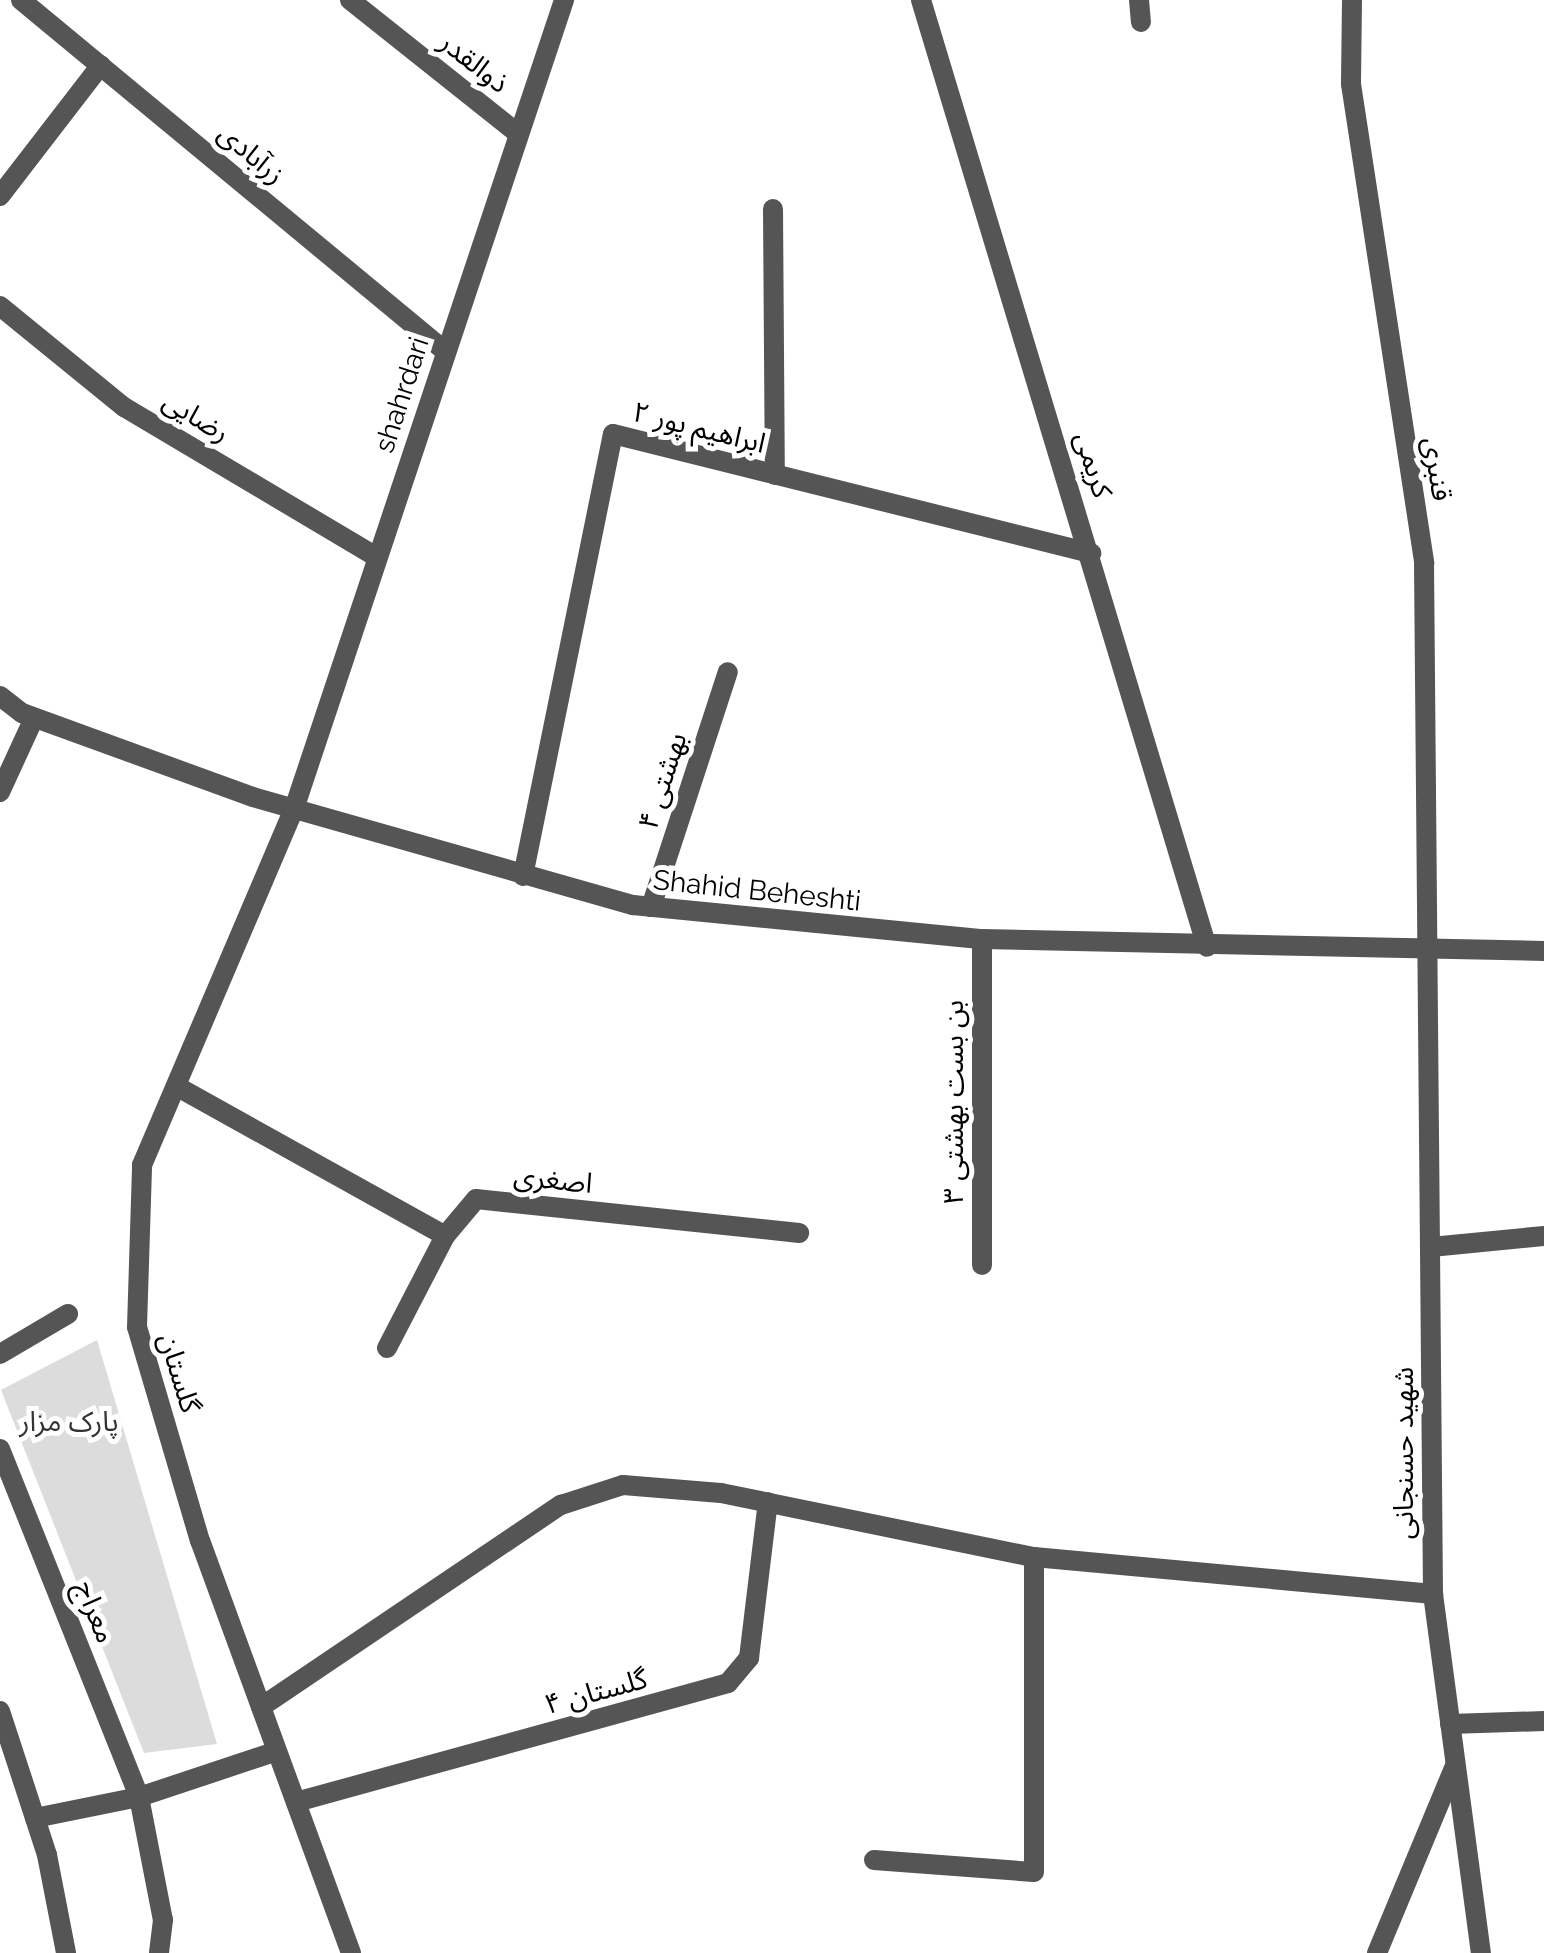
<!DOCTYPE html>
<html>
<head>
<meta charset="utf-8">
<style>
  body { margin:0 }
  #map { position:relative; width:1544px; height:1953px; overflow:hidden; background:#fff; font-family:Raleway,"Noto Sans Arabic",sans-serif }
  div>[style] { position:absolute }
  .green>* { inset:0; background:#dcdcdc }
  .minor>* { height:20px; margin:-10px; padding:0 10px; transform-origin:10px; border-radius:10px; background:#555 }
  .tertiary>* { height:20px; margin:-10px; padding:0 10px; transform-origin:10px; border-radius:10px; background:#555 }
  span { translate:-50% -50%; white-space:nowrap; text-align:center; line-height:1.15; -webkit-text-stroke:10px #fff; paint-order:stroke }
  .street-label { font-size:28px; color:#000 }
  .park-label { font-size:28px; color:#333 }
</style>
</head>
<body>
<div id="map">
  <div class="green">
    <div style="clip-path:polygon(97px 1340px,217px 1744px,144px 1753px,1px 1390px)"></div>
  </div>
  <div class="minor">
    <div style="left:21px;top:0;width:550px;rotate:39.62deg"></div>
    <div style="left:350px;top:0;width:213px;rotate:38.5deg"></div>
    <div style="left:921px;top:0;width:989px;rotate:73.2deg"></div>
    <div style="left:1139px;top:0;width:22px;rotate:85deg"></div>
    <div style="left:1352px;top:0;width:84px;rotate:90.7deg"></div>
    <div style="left:1351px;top:84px;width:485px;rotate:81.3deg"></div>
    <div style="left:1424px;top:563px;width:1031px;rotate:89.5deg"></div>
    <div style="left:1433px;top:1594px;width:362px;rotate:82.4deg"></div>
    <div style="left:0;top:196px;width:165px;rotate:-52.4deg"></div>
    <div style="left:773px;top:209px;width:266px;rotate:89.6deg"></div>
    <div style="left:0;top:306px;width:160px;rotate:39.2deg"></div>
    <div style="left:124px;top:407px;width:294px;rotate:30.7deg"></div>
    <div style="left:0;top:792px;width:81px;rotate:-65.3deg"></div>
    <div style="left:523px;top:876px;width:451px;rotate:-78.5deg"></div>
    <div style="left:613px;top:434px;width:493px;rotate:14deg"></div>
    <div style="left:651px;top:907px;width:247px;rotate:-71.9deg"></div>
    <div style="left:176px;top:1086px;width:308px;rotate:29.1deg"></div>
    <div style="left:445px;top:1236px;width:48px;rotate:-50deg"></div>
    <div style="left:476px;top:1199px;width:325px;rotate:6deg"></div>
    <div style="left:1431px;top:1247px;width:114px;rotate:-5.6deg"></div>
    <div style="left:982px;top:1265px;width:326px;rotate:-90deg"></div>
    <div style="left:387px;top:1348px;width:126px;rotate:-62.6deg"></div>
    <div style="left:0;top:1354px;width:79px;rotate:-30.5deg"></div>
    <div style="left:0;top:1449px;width:375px;rotate:68.2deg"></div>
    <div style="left:139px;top:1797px;width:125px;rotate:79deg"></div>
    <div style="left:163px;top:1920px;width:33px;rotate:97deg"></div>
    <div style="left:261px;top:1707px;width:362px;rotate:-34deg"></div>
    <div style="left:561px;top:1505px;width:65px;rotate:-17.9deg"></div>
    <div style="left:623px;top:1485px;width:98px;rotate:4.7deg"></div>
    <div style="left:721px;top:1493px;width:319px;rotate:11.6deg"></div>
    <div style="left:1034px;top:1557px;width:401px;rotate:5.3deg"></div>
    <div style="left:0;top:1711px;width:151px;rotate:71.9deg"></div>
    <div style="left:47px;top:1855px;width:100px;rotate:79deg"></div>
    <div style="left:1450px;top:1724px;width:94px;rotate:-1.8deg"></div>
    <div style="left:296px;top:1802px;width:448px;rotate:-15.4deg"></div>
    <div style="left:728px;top:1683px;width:33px;rotate:-50deg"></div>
    <div style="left:749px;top:1658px;width:157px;rotate:-83.1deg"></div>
    <div style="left:35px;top:1818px;width:106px;rotate:-11.4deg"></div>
    <div style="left:139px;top:1797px;width:145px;rotate:-18.4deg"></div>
    <div style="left:874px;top:1860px;width:160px;rotate:4.3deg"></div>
    <div style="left:1034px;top:1872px;width:315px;rotate:-90deg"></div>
    <div style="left:1377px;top:1953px;width:203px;rotate:-67.4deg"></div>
  </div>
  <div class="tertiary">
    <div style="left:0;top:696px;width:28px;rotate:38deg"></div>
    <div style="left:22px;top:713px;width:246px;rotate:20deg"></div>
    <div style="left:253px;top:797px;width:395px;rotate:15.9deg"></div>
    <div style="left:633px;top:905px;width:351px;rotate:5.6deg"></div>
    <div style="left:982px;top:939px;width:562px;rotate:1.22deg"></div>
    <div style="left:351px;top:1953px;width:439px;rotate:-110.1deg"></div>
    <div style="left:200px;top:1541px;width:223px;rotate:-106.4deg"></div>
    <div style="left:137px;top:1327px;width:162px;rotate:-88.2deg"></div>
    <div style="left:142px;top:1165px;width:387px;rotate:-66.9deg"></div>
    <div style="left:294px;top:809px;width:853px;rotate:-71.54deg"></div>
  </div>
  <div class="street-label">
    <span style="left:474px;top:63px;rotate:38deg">ذوالقدر</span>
    <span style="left:251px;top:154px;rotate:40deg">زرآبادی</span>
    <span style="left:402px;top:395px;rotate:-72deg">shahrdari</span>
    <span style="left:196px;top:417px;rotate:31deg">رضایی</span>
    <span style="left:699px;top:428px;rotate:14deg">ابراهیم پور ۲</span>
    <span style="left:1093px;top:465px;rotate:73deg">کریمی</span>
    <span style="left:1437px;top:469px;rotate:81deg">قنبری</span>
    <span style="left:663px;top:781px;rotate:-72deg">بهشتی ۴</span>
    <span style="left:757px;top:891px;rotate:6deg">Shahid Beheshti</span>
    <span style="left:954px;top:1102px;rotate:-90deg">بن بست بهشتی ۳</span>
    <span style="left:553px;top:1180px;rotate:6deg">اصغری</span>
    <span style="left:179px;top:1373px;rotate:73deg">گلستان</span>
    <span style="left:1404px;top:1453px;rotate:-90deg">شهید حسنجانی</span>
    <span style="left:95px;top:1612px;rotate:68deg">معراج</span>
    <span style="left:596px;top:1692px;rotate:-15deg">گلستان ۴</span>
  </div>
  <div class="park-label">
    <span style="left:69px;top:1422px">پارک مزار</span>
  </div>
</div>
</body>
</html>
